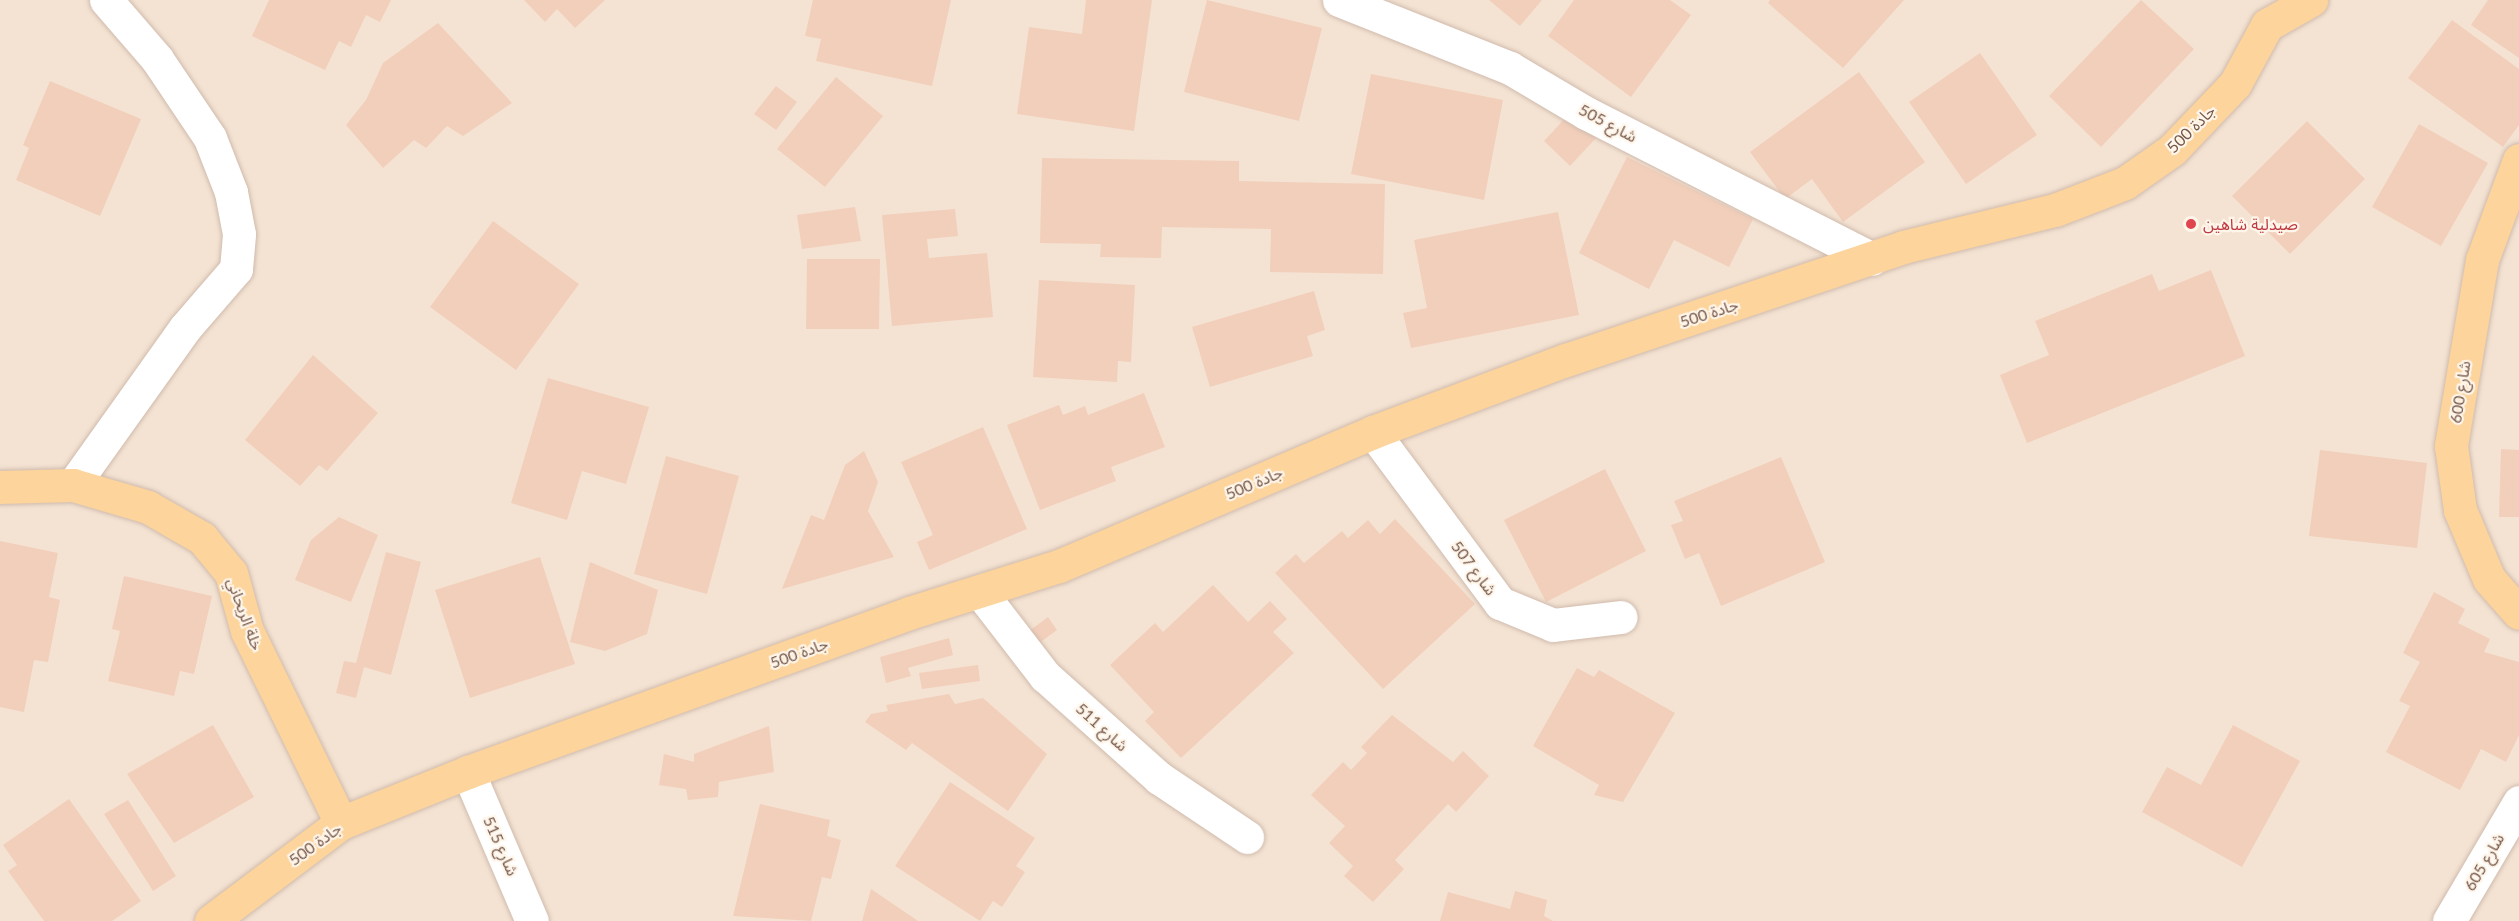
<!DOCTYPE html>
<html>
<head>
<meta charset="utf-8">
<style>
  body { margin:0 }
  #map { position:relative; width:2519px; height:921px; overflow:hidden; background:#fdf2e4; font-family:Lato,"Noto Sans Arabic",sans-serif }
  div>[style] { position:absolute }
  .residential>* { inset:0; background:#f4e3d3 }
  .building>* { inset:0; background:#f2cfbb }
  .roads { filter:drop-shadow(0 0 2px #d0bbad) drop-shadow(0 0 2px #d0bbad) }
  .minor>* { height:33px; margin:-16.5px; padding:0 16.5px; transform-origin:16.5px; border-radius:16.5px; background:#fff }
  .major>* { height:33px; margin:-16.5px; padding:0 16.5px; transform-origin:16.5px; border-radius:16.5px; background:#fcd49c }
  .dots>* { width:16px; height:16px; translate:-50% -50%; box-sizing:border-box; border:3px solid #fff6eb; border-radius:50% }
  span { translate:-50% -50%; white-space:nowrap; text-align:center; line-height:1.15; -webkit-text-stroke:4.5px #fff6eb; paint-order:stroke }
  .street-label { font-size:16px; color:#755749 }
  .health-label { font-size:16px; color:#be3a42 }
  .left { translate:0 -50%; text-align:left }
</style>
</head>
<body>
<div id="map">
  <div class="residential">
    <div style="clip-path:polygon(0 0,2519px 0,2519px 921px,0 921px)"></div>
  </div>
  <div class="building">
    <div style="clip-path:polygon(269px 0,391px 0,380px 22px,366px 15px,351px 47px,339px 41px,325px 70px,252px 36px)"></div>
    <div style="clip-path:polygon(524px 0,605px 0,575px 28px,557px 9px,545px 22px)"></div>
    <div style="clip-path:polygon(813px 0,951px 0,932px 86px,816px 61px,821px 39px,805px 36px)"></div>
    <div style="clip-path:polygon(1086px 0,1152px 0,1134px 131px,1017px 114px,1029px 27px,1082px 34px)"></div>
    <div style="clip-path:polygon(1207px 0,1322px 28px,1299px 121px,1184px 92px)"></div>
    <div style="clip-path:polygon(1489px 0,1542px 0,1520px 26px)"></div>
    <div style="clip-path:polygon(1574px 0,1670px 0,1691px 15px,1631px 97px,1548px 36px)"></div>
    <div style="clip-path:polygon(1770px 0,1904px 0,1843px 68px,1768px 3px)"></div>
    <div style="clip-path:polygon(2141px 0,2194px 49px,2101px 147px,2049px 96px)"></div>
    <div style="clip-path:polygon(2488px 0,2519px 0,2519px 58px,2471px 25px)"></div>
    <div style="clip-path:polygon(2452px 20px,2519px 69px,2519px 125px,2503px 147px,2408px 78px)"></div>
    <div style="clip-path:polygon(438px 23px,512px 103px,463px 136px,447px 126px,426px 148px,414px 140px,383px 168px,346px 125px,366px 100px,383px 63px)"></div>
    <div style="clip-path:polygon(1980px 53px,2037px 135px,1966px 184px,1909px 102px)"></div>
    <div style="clip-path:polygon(1859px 72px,1925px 162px,1843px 222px,1812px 179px,1785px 199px,1750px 152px)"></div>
    <div style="clip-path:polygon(1371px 74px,1503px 100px,1484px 200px,1351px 174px)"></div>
    <div style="clip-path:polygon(836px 77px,883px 116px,825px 187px,777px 149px)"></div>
    <div style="clip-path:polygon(50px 81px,141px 119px,100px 216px,16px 180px,29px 148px,23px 145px)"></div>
    <div style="clip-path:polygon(776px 86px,797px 102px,776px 130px,754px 114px)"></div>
    <div style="clip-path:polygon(1570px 113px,1596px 138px,1570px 166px,1544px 141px)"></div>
    <div style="clip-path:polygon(2307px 121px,2365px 179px,2290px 254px,2232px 196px)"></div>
    <div style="clip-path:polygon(2419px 124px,2488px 163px,2441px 246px,2372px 207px)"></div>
    <div style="clip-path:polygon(1627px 157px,1753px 219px,1729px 267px,1674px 240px,1649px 289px,1579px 253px)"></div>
    <div style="clip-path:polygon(1042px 158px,1239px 161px,1239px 181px,1385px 184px,1383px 274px,1270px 272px,1271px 229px,1162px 227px,1161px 258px,1100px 257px,1101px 244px,1040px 243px)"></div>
    <div style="clip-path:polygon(855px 207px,861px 241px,802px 249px,797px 215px)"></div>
    <div style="clip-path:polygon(955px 209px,958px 236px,927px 239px,929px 258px,987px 253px,993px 317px,892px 326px,882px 215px)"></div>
    <div style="clip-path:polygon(1558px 212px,1579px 315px,1411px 348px,1403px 313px,1427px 308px,1414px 240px)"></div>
    <div style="clip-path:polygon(493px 221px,579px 284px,516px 370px,430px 307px)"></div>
    <div style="clip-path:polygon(807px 259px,880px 259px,879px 329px,806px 329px)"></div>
    <div style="clip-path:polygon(2211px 270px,2245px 356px,2027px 443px,2000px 375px,2049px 355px,2035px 321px,2152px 274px,2159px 291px)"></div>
    <div style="clip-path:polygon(1039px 280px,1135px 285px,1131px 362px,1118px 361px,1117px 382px,1033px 377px)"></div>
    <div style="clip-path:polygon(1314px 291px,1325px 330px,1307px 336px,1313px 356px,1210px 387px,1192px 327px)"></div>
    <div style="clip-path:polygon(313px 355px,378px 413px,327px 471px,319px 465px,300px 486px,245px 440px)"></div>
    <div style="clip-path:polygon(548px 378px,649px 407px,626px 484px,582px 471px,567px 520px,511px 503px)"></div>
    <div style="clip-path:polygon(1144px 393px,1165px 447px,1111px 467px,1116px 481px,1040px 510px,1007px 425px,1059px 405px,1063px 415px,1085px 406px,1088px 415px)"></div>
    <div style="clip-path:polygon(983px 427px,1027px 529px,929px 570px,917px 542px,933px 535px,901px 462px)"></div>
    <div style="clip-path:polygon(2501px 449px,2519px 450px,2519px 517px,2499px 517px)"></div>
    <div style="clip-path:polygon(2320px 450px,2427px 463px,2417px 548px,2309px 536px)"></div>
    <div style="clip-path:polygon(864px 451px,878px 482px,868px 511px,894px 557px,782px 589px,811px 515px,824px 520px,845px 465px)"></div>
    <div style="clip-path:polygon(666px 456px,739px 476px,707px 594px,634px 574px)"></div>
    <div style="clip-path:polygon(1781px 457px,1825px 562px,1721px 606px,1699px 553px,1685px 559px,1671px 525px,1683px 521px,1674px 501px)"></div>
    <div style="clip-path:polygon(1605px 469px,1646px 551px,1546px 602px,1504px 520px)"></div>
    <div style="clip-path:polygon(339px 517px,378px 535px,351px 602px,295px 580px,311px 540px)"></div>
    <div style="clip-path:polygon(1395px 519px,1475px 604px,1383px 689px,1275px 573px,1296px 554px,1304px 563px,1342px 531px,1348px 538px,1368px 520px,1380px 534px)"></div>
    <div style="clip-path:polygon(0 541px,58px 553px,49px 597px,60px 600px,48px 662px,34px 660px,24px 712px,0 707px)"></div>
    <div style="clip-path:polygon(386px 552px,421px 562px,391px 675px,364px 667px,356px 698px,336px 693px,344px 661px,356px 663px)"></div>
    <div style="clip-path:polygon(540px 557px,575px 664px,470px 698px,435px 590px)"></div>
    <div style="clip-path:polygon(590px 562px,658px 590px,647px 634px,605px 651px,570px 642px)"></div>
    <div style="clip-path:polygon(124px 576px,212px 596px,194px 674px,180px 671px,174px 696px,108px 681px,120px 631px,112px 629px)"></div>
    <div style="clip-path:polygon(1213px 585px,1248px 622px,1270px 601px,1287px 619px,1273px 632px,1294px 653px,1181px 758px,1145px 721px,1154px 712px,1110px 665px,1155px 623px,1163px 632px)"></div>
    <div style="clip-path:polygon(2434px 592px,2465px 609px,2458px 623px,2490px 639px,2484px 652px,2519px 662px,2519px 735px,2506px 762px,2481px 749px,2460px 790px,2386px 752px,2410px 706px,2399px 701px,2420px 662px,2403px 653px)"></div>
    <div style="clip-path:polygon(1048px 617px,1057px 630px,1034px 647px,1025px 634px)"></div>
    <div style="clip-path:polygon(949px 638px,953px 655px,908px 668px,911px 676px,886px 683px,880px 657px)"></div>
    <div style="clip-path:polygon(978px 665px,980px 681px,922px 689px,919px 673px)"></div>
    <div style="clip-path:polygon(1577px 668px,1594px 677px,1599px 670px,1675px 713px,1623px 802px,1594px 795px,1599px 785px,1533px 746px)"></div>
    <div style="clip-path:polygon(949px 694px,955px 704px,983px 698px,1047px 754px,1008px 811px,912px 743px,906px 750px,865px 722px,871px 714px,888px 711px,886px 705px)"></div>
    <div style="clip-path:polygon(1392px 715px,1453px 762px,1463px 751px,1489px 776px,1456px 812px,1448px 804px,1395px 860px,1404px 869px,1373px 902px,1344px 876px,1353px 866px,1329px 843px,1345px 826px,1311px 795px,1343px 762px,1351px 770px,1367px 753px,1361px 747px)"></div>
    <div style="clip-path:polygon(213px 725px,254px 797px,174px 843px,127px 774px)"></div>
    <div style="clip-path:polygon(2233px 725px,2300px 761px,2242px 867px,2142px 812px,2167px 767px,2201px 785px)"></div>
    <div style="clip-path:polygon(769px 726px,774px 772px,719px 782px,718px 797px,688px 800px,686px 789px,659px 785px,664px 754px,694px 762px,694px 754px)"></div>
    <div style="clip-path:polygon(950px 782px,1035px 838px,1016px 866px,1025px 872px,1002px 907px,993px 901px,980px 921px,895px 866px)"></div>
    <div style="clip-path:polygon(69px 799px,141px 901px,112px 921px,44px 921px,8px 871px,17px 865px,3px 845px)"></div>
    <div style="clip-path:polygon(128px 800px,176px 876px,153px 891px,104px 814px)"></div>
    <div style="clip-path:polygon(760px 804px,830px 820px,827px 836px,841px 840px,831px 879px,822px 877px,811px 921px,733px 916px)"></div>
    <div style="clip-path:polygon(871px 889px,918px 921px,862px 921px)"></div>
    <div style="clip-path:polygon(1515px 891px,1547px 900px,1544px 916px,1553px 921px,1440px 921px,1448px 892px,1510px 909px)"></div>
  </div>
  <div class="roads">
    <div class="minor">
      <div style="left:1339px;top:0;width:184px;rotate:21.7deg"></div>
      <div style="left:1510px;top:68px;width:88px;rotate:30.6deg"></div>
      <div style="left:1586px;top:113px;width:321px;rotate:27deg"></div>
      <div style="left:1373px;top:432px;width:213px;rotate:53.4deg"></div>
      <div style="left:1500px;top:603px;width:57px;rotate:22.5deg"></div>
      <div style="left:1553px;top:625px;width:68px;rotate:-6.7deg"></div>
      <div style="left:73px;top:485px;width:193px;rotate:-54.5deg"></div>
      <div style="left:185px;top:328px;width:78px;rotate:-49.2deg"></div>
      <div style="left:236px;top:269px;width:35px;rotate:-85deg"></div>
      <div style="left:239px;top:234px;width:43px;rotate:-100.8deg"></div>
      <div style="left:231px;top:192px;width:58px;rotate:-111.3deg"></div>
      <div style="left:210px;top:138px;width:95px;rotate:-123.9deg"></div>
      <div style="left:157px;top:59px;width:78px;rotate:-130.8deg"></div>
      <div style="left:981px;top:593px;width:105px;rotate:52.4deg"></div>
      <div style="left:1045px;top:676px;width:153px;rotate:41.8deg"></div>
      <div style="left:1159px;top:778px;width:106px;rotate:33.8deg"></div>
      <div style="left:468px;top:772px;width:162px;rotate:66.8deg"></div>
      <div style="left:2449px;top:921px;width:138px;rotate:-59.5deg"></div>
    </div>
    <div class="major">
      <div style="left:2267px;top:25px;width:51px;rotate:-29.6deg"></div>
      <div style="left:2519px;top:160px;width:107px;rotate:110.3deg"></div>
      <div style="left:2482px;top:260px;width:189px;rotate:99.5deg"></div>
      <div style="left:2451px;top:446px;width:65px;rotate:82deg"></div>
      <div style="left:2460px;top:510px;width:75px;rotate:67.2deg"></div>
      <div style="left:2489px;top:579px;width:45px;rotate:48.6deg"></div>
      <div style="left:0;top:487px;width:73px;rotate:-1.6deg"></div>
      <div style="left:73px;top:485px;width:78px;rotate:16.3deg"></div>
      <div style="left:148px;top:507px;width:62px;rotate:29.9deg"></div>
      <div style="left:202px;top:538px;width:45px;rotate:50.4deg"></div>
      <div style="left:231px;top:573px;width:60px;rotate:74.6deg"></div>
      <div style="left:247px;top:631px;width:214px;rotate:63.9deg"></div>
      <div style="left:211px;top:921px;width:163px;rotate:-37deg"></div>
      <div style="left:341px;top:823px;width:137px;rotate:-21.9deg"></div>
      <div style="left:468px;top:772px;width:469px;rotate:-19.8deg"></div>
      <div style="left:909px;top:613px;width:157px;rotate:-17.4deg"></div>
      <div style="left:1059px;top:566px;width:341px;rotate:-23.1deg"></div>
      <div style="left:1373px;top:432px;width:206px;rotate:-20.5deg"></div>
      <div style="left:1566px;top:360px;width:355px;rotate:-18.5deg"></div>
      <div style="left:1903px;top:247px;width:156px;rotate:-13.7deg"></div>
      <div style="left:2055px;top:210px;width:75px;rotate:-21.1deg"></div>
      <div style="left:2125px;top:183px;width:57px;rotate:-35.1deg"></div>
      <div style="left:2172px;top:150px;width:91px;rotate:-46.3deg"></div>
      <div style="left:2235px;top:84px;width:67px;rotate:-61.5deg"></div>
    </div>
  </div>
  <div class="dots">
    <div style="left:2191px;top:224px;background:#e0444e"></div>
  </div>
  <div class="street-label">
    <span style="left:1608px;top:123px;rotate:28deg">شارع 505</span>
    <span style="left:2191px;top:129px;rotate:-45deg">جادة 500</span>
    <span style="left:1709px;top:313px;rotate:-18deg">جادة 500</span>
    <span style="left:2460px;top:392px;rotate:-81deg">شارع 600</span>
    <span style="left:1254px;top:483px;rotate:-23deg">جادة 500</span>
    <span style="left:1474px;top:568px;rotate:53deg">شارع 507</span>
    <span style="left:245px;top:614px;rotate:70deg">خلة الريحاني</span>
    <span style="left:799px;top:653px;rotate:-20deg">جادة 500</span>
    <span style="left:1102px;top:727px;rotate:42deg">شارع 511</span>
    <span style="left:315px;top:844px;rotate:-36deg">جادة 500</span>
    <span style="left:501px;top:846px;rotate:66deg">شارع 515</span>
    <span style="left:2484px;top:862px;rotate:-60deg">شارع 605</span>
  </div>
  <div class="health-label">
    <span class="left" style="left:2203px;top:224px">صيدلية شاهين</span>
  </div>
</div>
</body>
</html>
